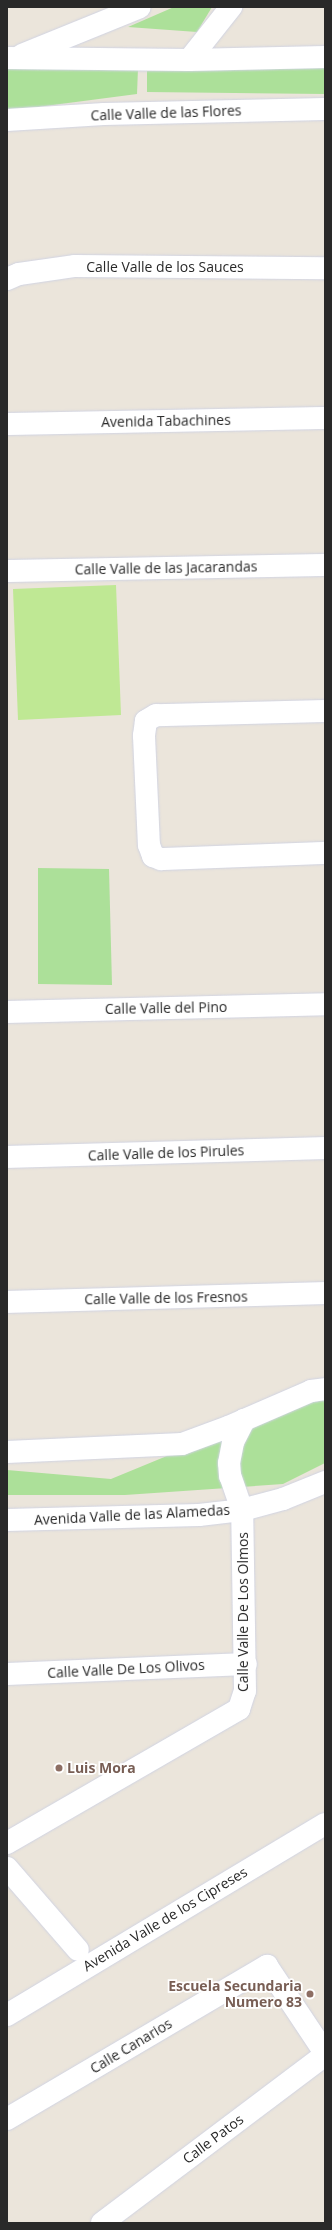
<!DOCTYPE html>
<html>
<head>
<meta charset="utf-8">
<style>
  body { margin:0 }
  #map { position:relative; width:332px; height:2230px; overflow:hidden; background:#ebe5db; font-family:"Open Sans",sans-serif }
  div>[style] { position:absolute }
  .green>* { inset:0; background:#ace099 }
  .pitch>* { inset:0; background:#bfe894 }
  .roads { filter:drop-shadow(0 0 1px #d0d3e2) drop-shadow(0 0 1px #d0d3e2) }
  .minor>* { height:22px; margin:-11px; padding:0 11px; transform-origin:11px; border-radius:11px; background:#fff }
  .dots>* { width:11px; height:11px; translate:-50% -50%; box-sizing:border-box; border:2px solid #fff; border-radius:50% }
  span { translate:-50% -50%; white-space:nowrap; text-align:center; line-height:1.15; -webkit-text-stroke:3.5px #fff; paint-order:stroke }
  .street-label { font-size:14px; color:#292929 }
  .education-label { font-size:14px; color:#785e54; font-weight:700 }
  .left { translate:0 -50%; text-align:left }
  .right { translate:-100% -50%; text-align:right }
  .frame { position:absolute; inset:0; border:8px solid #292929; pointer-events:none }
</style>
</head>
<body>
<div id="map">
  <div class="green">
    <div style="clip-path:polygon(174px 7px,212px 7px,197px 32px,128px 27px)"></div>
    <div style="clip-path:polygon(325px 64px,325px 94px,147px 92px,147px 71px)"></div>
    <div style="clip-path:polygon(138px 68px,137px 94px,7px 111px,7px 69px)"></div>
    <div style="clip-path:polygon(38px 868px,109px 869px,112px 985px,38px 984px)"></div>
    <div style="clip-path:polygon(325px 1400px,325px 1463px,283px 1484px,125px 1495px,7px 1495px,7px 1470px,111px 1479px,288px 1406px)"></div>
  </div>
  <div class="pitch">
    <div style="clip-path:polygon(116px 585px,121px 715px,18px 720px,13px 589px)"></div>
  </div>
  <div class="roads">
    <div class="minor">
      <div style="left:22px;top:55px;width:127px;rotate:-22.1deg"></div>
      <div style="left:7px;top:58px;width:182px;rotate:0.6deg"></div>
      <div style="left:189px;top:60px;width:136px;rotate:-1.3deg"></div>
      <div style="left:189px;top:60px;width:68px;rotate:-51.6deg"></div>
      <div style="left:7px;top:120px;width:97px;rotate:-3.5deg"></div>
      <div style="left:104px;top:114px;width:221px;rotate:-1.3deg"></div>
      <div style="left:7px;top:279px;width:13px;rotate:-23deg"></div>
      <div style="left:19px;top:274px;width:57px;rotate:-8.1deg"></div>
      <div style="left:75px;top:266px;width:250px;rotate:0.5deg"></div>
      <div style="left:7px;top:424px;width:318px;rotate:-1.1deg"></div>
      <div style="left:7px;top:571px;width:318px;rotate:-1.1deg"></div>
      <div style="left:325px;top:711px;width:169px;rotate:178.6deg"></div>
      <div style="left:156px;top:715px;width:12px;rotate:149deg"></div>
      <div style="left:146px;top:721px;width:15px;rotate:98deg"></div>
      <div style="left:144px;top:736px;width:109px;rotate:87.4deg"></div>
      <div style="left:149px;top:845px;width:12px;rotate:70deg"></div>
      <div style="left:153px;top:856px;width:9px;rotate:21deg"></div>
      <div style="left:161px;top:859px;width:164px;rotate:-2.1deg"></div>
      <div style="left:7px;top:1012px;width:318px;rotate:-1.4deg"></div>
      <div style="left:7px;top:1157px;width:318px;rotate:-1.6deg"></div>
      <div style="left:7px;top:1302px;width:318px;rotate:-1.6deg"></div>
      <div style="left:7px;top:1452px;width:175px;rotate:-2.6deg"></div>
      <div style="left:182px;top:1444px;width:49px;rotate:-20.3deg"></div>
      <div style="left:228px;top:1427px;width:90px;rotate:-23.4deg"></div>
      <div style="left:311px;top:1391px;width:14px;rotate:-8deg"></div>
      <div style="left:7px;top:1520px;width:192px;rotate:-1.5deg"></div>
      <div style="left:199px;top:1515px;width:43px;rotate:-6.6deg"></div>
      <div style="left:242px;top:1510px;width:42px;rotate:-15deg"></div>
      <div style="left:283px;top:1499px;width:45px;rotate:-22deg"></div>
      <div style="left:7px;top:1674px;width:239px;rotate:-2.4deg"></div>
      <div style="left:7px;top:1843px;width:268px;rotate:-30deg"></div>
      <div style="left:239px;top:1709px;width:19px;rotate:-72deg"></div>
      <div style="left:245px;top:1691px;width:181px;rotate:-90.9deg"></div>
      <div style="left:242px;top:1510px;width:36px;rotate:-109deg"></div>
      <div style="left:230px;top:1476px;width:13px;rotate:-94deg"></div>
      <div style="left:229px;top:1463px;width:21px;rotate:-79deg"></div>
      <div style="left:233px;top:1442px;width:25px;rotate:-63deg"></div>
      <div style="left:7px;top:1868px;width:108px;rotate:49.1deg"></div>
      <div style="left:7px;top:2015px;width:371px;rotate:-31deg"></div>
      <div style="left:7px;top:2119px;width:302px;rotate:-30.5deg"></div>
      <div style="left:267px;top:1966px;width:105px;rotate:56.3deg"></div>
      <div style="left:102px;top:2223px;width:279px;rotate:-37deg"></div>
    </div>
  </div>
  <div class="dots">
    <div style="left:59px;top:1768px;background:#8d6e63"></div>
    <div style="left:310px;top:1994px;background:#8d6e63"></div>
  </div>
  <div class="street-label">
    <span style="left:166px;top:113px;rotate:-2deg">Calle Valle de las Flores</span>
    <span style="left:165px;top:267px">Calle Valle de los Sauces</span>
    <span style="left:166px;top:421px;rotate:-1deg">Avenida Tabachines</span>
    <span style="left:166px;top:568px;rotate:-1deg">Calle Valle de las Jacarandas</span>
    <span style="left:166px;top:1008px;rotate:-1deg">Calle Valle del Pino</span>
    <span style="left:166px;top:1153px;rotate:-2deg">Calle Valle de los Pirules</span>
    <span style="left:166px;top:1298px;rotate:-1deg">Calle Valle de los Fresnos</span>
    <span style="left:132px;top:1515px;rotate:-3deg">Avenida Valle de las Alamedas</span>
    <span style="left:243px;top:1612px;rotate:-90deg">Calle Valle De Los Olmos</span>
    <span style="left:126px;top:1669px;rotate:-3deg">Calle Valle De Los Olivos</span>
    <span style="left:165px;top:1919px;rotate:-31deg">Avenida Valle de los Cipreses</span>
    <span style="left:131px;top:2046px;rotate:-31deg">Calle Canarios</span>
    <span style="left:213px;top:2139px;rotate:-37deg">Calle Patos</span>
  </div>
  <div class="education-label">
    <span class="left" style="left:67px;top:1768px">Luis Mora</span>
    <span class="right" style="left:302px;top:1994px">Escuela Secundaria<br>Numero 83</span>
  </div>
  <div class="frame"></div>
</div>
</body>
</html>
